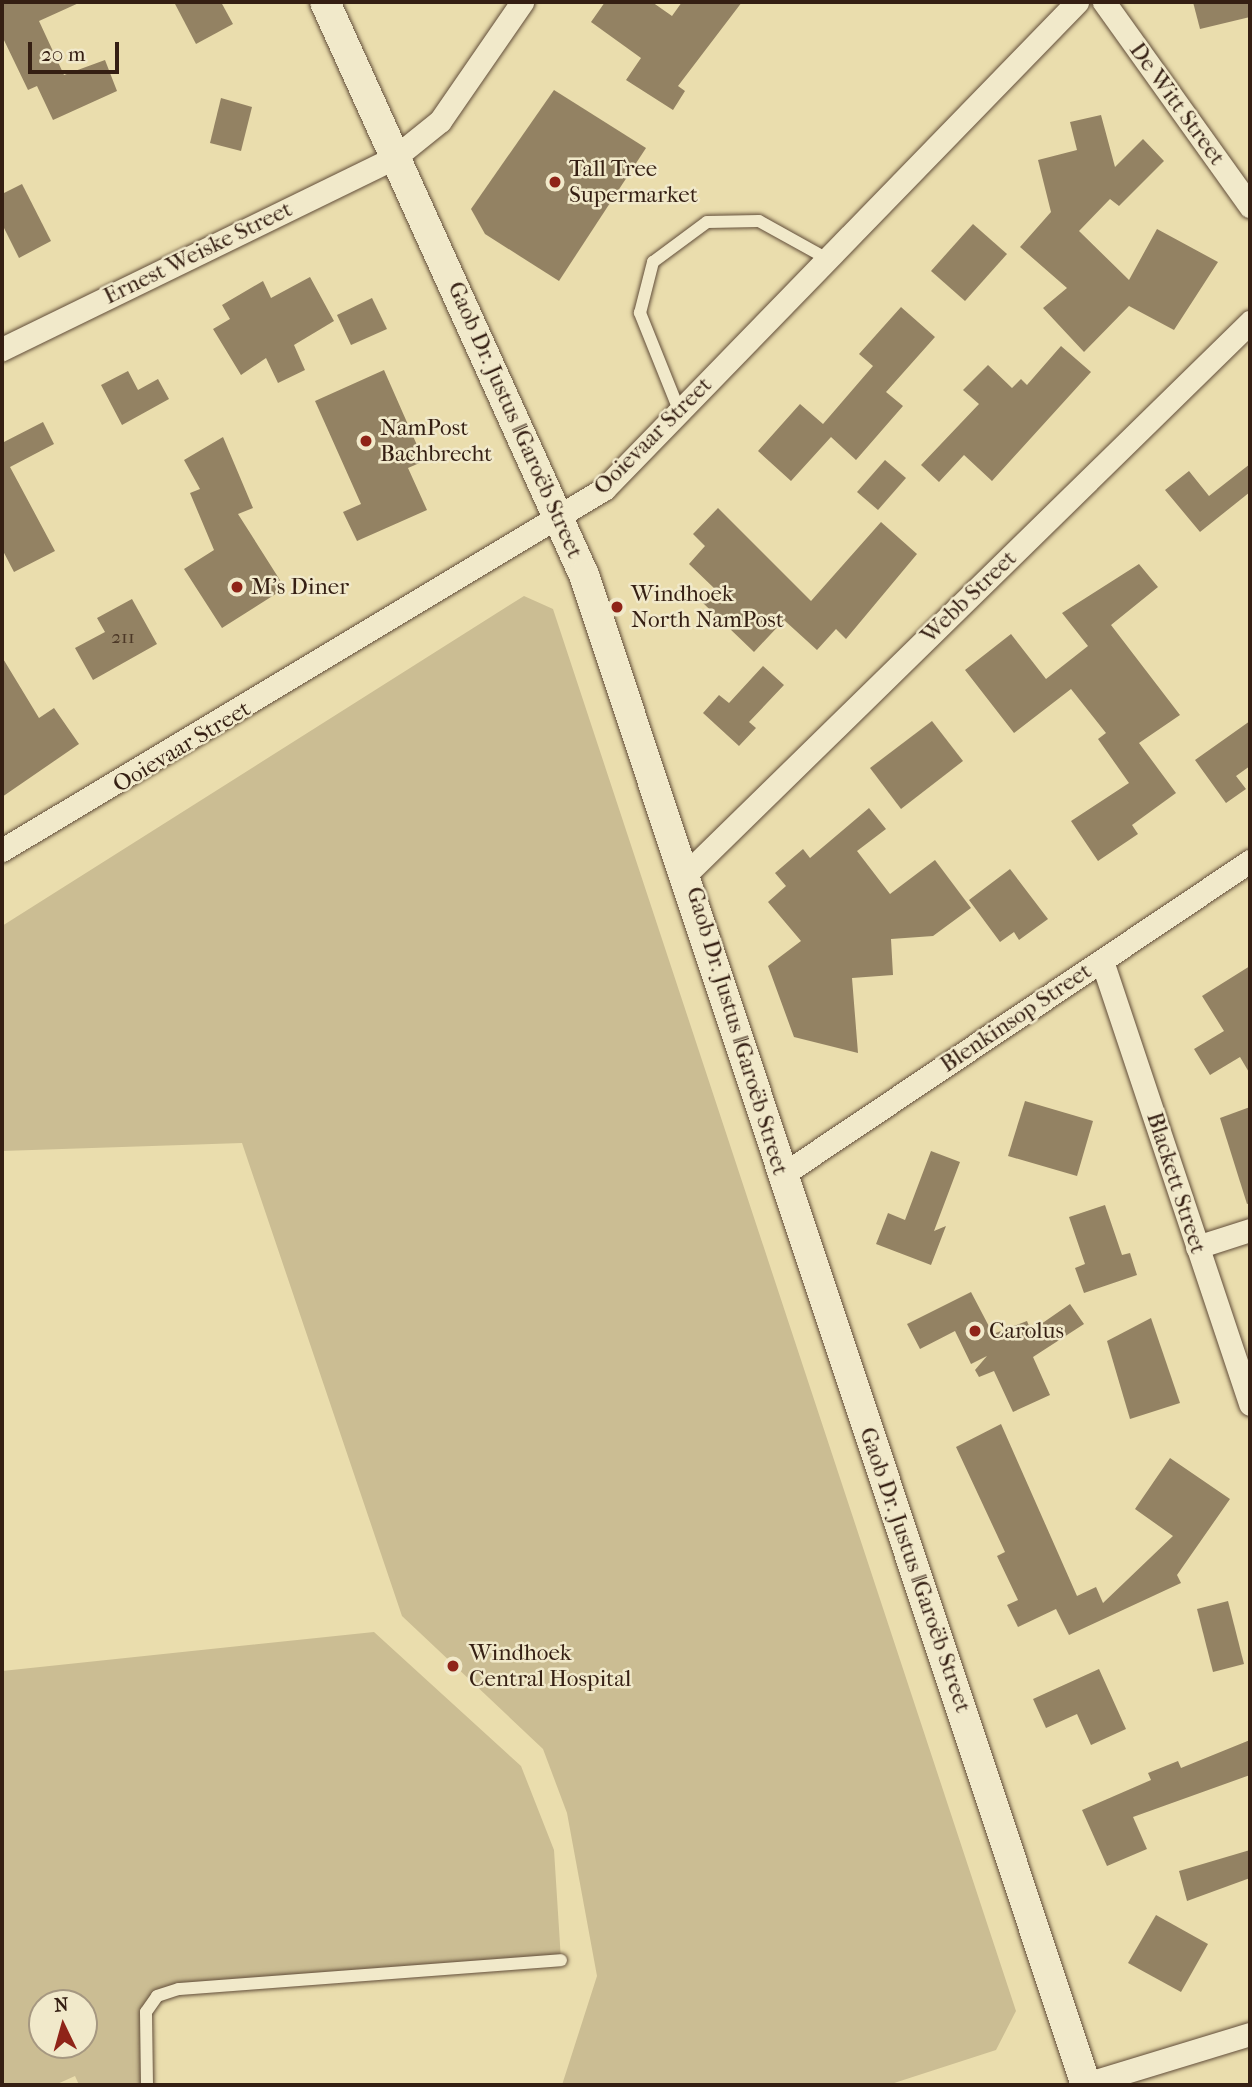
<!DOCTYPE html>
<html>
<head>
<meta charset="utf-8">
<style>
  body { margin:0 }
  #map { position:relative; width:1252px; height:2087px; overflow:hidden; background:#eaddad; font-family:"IM FELL French Canon",serif }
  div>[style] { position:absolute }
  .green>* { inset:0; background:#cbbd93 }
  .building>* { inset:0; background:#938263 }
  .roads { filter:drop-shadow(0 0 2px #624e3a) drop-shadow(0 0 2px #624e3a) }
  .service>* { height:12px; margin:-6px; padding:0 6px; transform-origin:6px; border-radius:6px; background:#f1e9ca }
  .minor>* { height:23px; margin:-11.5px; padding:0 11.5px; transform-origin:11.5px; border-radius:11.5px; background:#f1e9ca }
  .tertiary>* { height:30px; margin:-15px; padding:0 15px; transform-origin:15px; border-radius:15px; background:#f1e9ca }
  .dots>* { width:19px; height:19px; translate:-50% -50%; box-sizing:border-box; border:4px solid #f1e9ca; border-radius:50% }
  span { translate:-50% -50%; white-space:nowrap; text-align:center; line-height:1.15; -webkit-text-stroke:5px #f1e9ca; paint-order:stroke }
  .number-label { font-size:19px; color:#4c3827 }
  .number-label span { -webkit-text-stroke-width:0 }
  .street-label { font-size:23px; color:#351f13 }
  .poi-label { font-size:23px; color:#351f13 }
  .left { translate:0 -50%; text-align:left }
  .frame { position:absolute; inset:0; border:4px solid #351f13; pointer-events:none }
  .north { position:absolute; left:28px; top:1989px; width:70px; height:70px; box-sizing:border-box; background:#f1e9ca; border:2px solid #a69881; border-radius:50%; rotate:355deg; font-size:19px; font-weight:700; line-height:28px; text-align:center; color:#351f13 }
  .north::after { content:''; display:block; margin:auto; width:24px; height:32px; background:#8f2418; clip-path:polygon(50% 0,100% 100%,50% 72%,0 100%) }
  .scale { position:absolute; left:28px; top:42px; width:91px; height:32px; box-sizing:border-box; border:4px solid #351f13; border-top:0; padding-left:9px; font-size:21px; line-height:24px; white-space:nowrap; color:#351f13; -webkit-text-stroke:5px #f1e9ca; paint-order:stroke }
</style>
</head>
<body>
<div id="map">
  <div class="green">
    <div style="clip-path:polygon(524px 596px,553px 609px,1016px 2011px,996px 2050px,888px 2085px,562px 2085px,597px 1976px,567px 1813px,543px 1749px,402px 1616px,242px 1143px,2px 1151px,2px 926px)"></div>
    <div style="clip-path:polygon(evenodd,374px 1632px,521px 1766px,554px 1850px,561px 1960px,157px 1996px,146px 2012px,147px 2085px,79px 2085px,75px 2076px,55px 2085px,2px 2085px,2px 1671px,374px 1632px,42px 2003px,84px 2003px,84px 2045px,42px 2045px,42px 2003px)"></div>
  </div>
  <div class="building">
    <div style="clip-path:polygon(2px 2px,81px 2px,39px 21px,64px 75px,105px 60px,117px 91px,53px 120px,37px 86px,28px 90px,2px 36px)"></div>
    <div style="clip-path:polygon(174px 2px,221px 2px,233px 24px,196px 44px)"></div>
    <div style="clip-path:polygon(605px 2px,652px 2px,672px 16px,682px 2px,742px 2px,678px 86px,685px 91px,673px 110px,626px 80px,641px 58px,591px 22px)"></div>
    <div style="clip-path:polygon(1193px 2px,1250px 2px,1250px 17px,1200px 29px)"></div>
    <div style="clip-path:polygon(554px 90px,646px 148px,559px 281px,485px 234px,471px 209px)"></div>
    <div style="clip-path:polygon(221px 98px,252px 107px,241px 151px,210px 143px)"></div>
    <div style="clip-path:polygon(1101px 115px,1115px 167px,1143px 139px,1164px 161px,1119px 206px,1110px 199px,1079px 231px,1129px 280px,1157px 229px,1218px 262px,1174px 330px,1129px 306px,1084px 352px,1043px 308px,1067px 288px,1020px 247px,1051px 212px,1038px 160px,1077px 150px,1070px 122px)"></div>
    <div style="clip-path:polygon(22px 184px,51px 241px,19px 258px,2px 224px,2px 194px)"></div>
    <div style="clip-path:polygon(973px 224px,1007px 254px,965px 301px,931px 271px)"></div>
    <div style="clip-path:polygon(310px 277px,334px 321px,294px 345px,305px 370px,278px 383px,266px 358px,241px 375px,213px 329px,230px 319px,222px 305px,263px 281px,271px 298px)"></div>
    <div style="clip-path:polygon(372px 298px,387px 329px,351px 345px,337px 315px)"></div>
    <div style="clip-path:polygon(901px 307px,935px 337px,886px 392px,903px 406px,856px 460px,831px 437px,791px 481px,758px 451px,800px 404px,823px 424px,873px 366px,859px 354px)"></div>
    <div style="clip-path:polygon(1061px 346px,1091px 372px,992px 481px,964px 455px,939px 482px,921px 465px,979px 404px,963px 390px,988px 365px,1012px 388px,1021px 379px,1027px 385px)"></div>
    <div style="clip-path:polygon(384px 370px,424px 461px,408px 468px,427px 510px,357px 541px,343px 512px,361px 504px,315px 401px)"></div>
    <div style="clip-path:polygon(128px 371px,138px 390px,158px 379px,169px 399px,122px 425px,101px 385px)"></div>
    <div style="clip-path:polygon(43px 422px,54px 444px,10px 467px,55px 551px,14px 572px,2px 549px,2px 443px)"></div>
    <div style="clip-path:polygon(223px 437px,253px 508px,238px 514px,285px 588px,222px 628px,184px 569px,214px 550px,190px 493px,200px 489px,184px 460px)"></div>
    <div style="clip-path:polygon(885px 460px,906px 478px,878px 510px,857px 492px)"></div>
    <div style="clip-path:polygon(1250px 464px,1250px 492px,1200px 532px,1165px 490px,1189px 471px,1209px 496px)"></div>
    <div style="clip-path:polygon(718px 508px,811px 601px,881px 522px,917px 554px,846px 639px,836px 629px,817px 650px,784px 620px,754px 652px,703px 603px,715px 589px,689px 564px,705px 546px,693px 534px)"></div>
    <div style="clip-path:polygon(1139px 564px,1158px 587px,1111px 625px,1180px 715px,1139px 743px,1176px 793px,1132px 825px,1138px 834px,1098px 861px,1071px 821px,1129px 783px,1098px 739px,1106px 733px,1071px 689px,1014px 733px,965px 670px,1011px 634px,1046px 679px,1088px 646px,1062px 613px)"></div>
    <div style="clip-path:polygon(132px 599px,157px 644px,93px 680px,75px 648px,105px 632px,97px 618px)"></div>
    <div style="clip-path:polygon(2px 657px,39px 718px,54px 708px,79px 744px,2px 797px)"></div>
    <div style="clip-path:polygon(763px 666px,784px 685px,749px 722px,756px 728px,739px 746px,703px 713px,719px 695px,729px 703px)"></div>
    <div style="clip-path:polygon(932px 721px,963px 761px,901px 809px,870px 768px)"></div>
    <div style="clip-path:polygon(1250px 721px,1250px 766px,1236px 776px,1246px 789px,1226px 803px,1195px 760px)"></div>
    <div style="clip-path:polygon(869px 808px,886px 829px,857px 851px,890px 894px,935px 860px,971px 908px,933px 936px,891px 939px,893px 975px,852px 978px,858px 1053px,794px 1037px,768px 966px,801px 941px,768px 902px,786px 886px,775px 873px,803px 849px,810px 858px)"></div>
    <div style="clip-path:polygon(1010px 869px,1048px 919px,1019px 940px,1014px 932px,1000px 942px,969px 900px)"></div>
    <div style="clip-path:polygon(1250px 966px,1250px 1074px,1240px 1057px,1210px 1075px,1194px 1049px,1224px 1031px,1202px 996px)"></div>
    <div style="clip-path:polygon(1025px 1101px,1093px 1121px,1077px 1176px,1008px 1156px)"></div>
    <div style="clip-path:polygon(1250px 1107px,1250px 1203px,1247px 1204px,1220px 1118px)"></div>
    <div style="clip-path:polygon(931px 1151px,960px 1162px,934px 1231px,946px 1226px,931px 1265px,876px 1244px,888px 1213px,905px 1220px)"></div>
    <div style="clip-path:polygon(1105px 1205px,1122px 1255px,1130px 1253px,1137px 1275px,1084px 1293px,1075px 1268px,1085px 1264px,1069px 1217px)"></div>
    <div style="clip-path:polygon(971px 1292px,993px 1334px,1027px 1321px,1031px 1331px,1070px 1304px,1084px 1324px,1033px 1357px,1050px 1395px,1013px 1412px,994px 1371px,979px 1377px,975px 1370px,987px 1356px,971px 1364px,955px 1331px,920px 1349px,907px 1324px)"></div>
    <div style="clip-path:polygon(1151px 1318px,1180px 1403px,1130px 1419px,1107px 1341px)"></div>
    <div style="clip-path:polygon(1001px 1424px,1077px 1596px,1096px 1587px,1103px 1603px,1173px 1536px,1135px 1509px,1170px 1458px,1230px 1499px,1177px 1575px,1181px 1583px,1069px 1635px,1056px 1609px,1018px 1627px,1007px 1605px,1018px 1600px,997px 1556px,1005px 1552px,956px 1447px)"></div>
    <div style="clip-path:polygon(1228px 1601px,1244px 1664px,1213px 1672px,1197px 1609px)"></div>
    <div style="clip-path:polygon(1099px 1669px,1126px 1729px,1091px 1745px,1077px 1714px,1046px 1728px,1033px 1699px)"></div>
    <div style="clip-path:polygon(1250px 1740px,1250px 1775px,1133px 1817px,1147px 1849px,1107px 1866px,1082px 1810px,1151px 1780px,1148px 1773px,1178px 1761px,1181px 1768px)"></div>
    <div style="clip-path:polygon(1250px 1850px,1250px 1878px,1187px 1901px,1179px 1871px)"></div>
    <div style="clip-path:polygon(1156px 1915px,1208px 1944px,1181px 1992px,1128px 1963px)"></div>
  </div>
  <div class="roads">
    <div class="service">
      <div style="left:679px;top:410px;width:105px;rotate:-111.9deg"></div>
      <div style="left:640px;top:313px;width:53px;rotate:-75.7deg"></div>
      <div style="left:653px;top:262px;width:67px;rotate:-36.5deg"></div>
      <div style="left:707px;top:222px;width:52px;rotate:-1.1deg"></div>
      <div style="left:759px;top:221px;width:74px;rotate:29deg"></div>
      <div style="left:147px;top:2085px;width:73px;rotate:-90.8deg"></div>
      <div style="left:146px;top:2012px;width:19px;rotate:-55deg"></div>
      <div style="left:157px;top:1996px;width:23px;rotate:-18deg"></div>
      <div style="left:179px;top:1989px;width:383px;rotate:-4.3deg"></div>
    </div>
    <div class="minor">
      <div style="left:1104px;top:2px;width:251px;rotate:54.4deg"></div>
      <div style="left:2px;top:349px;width:436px;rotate:-26deg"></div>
      <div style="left:394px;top:158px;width:59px;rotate:-38.8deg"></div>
      <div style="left:440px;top:121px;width:145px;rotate:-55.4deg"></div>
      <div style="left:2px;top:850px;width:702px;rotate:-30.95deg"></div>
      <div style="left:604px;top:489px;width:679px;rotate:-45.84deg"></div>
      <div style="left:687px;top:873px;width:788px;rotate:-44.38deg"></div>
      <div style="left:1102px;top:961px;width:467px;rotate:71.5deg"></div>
      <div style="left:782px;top:1175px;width:564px;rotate:-33.86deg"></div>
      <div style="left:1197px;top:1247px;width:56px;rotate:-17.8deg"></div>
      <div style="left:1083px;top:2085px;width:175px;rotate:-17deg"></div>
    </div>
    <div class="tertiary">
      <div style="left:325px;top:2px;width:629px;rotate:65.68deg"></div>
      <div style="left:584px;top:575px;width:1591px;rotate:71.61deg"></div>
    </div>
  </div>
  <div class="dots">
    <div style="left:555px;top:182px;background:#8f2418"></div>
    <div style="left:366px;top:441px;background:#8f2418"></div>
    <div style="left:237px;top:587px;background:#8f2418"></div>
    <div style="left:617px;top:607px;background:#8f2418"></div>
    <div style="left:975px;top:1331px;background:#8f2418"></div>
    <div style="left:453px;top:1666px;background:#8f2418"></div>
  </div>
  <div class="number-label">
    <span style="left:123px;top:638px">211</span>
  </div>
  <div class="street-label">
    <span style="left:1177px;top:104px;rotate:54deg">De Witt Street</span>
    <span style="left:198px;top:253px;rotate:-26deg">Ernest Weiske Street</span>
    <span style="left:515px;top:420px;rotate:66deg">Gaob Dr. Justus ǁGaroëb Street</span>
    <span style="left:653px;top:436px;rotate:-45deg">Ooievaar Street</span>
    <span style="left:969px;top:597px;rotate:-44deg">Webb Street</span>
    <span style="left:182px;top:747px;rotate:-31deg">Ooievaar Street</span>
    <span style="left:1016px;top:1018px;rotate:-34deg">Blenkinsop Street</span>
    <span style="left:737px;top:1031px;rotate:73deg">Gaob Dr. Justus ǁGaroëb Street</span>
    <span style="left:1176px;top:1183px;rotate:72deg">Blackett Street</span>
    <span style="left:915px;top:1570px;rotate:71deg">Gaob Dr. Justus ǁGaroëb Street</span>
  </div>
  <div class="poi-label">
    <span class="left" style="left:569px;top:182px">Tall Tree<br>Supermarket</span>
    <span class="left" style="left:380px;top:441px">NamPost<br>Bachbrecht</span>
    <span class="left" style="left:251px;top:587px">M's Diner</span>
    <span class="left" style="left:631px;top:607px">Windhoek<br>North NamPost</span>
    <span class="left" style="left:989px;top:1331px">Carolus</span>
    <span class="left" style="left:469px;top:1666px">Windhoek<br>Central Hospital</span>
  </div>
  <div class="frame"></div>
  <div class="north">N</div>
  <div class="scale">20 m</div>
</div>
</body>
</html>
